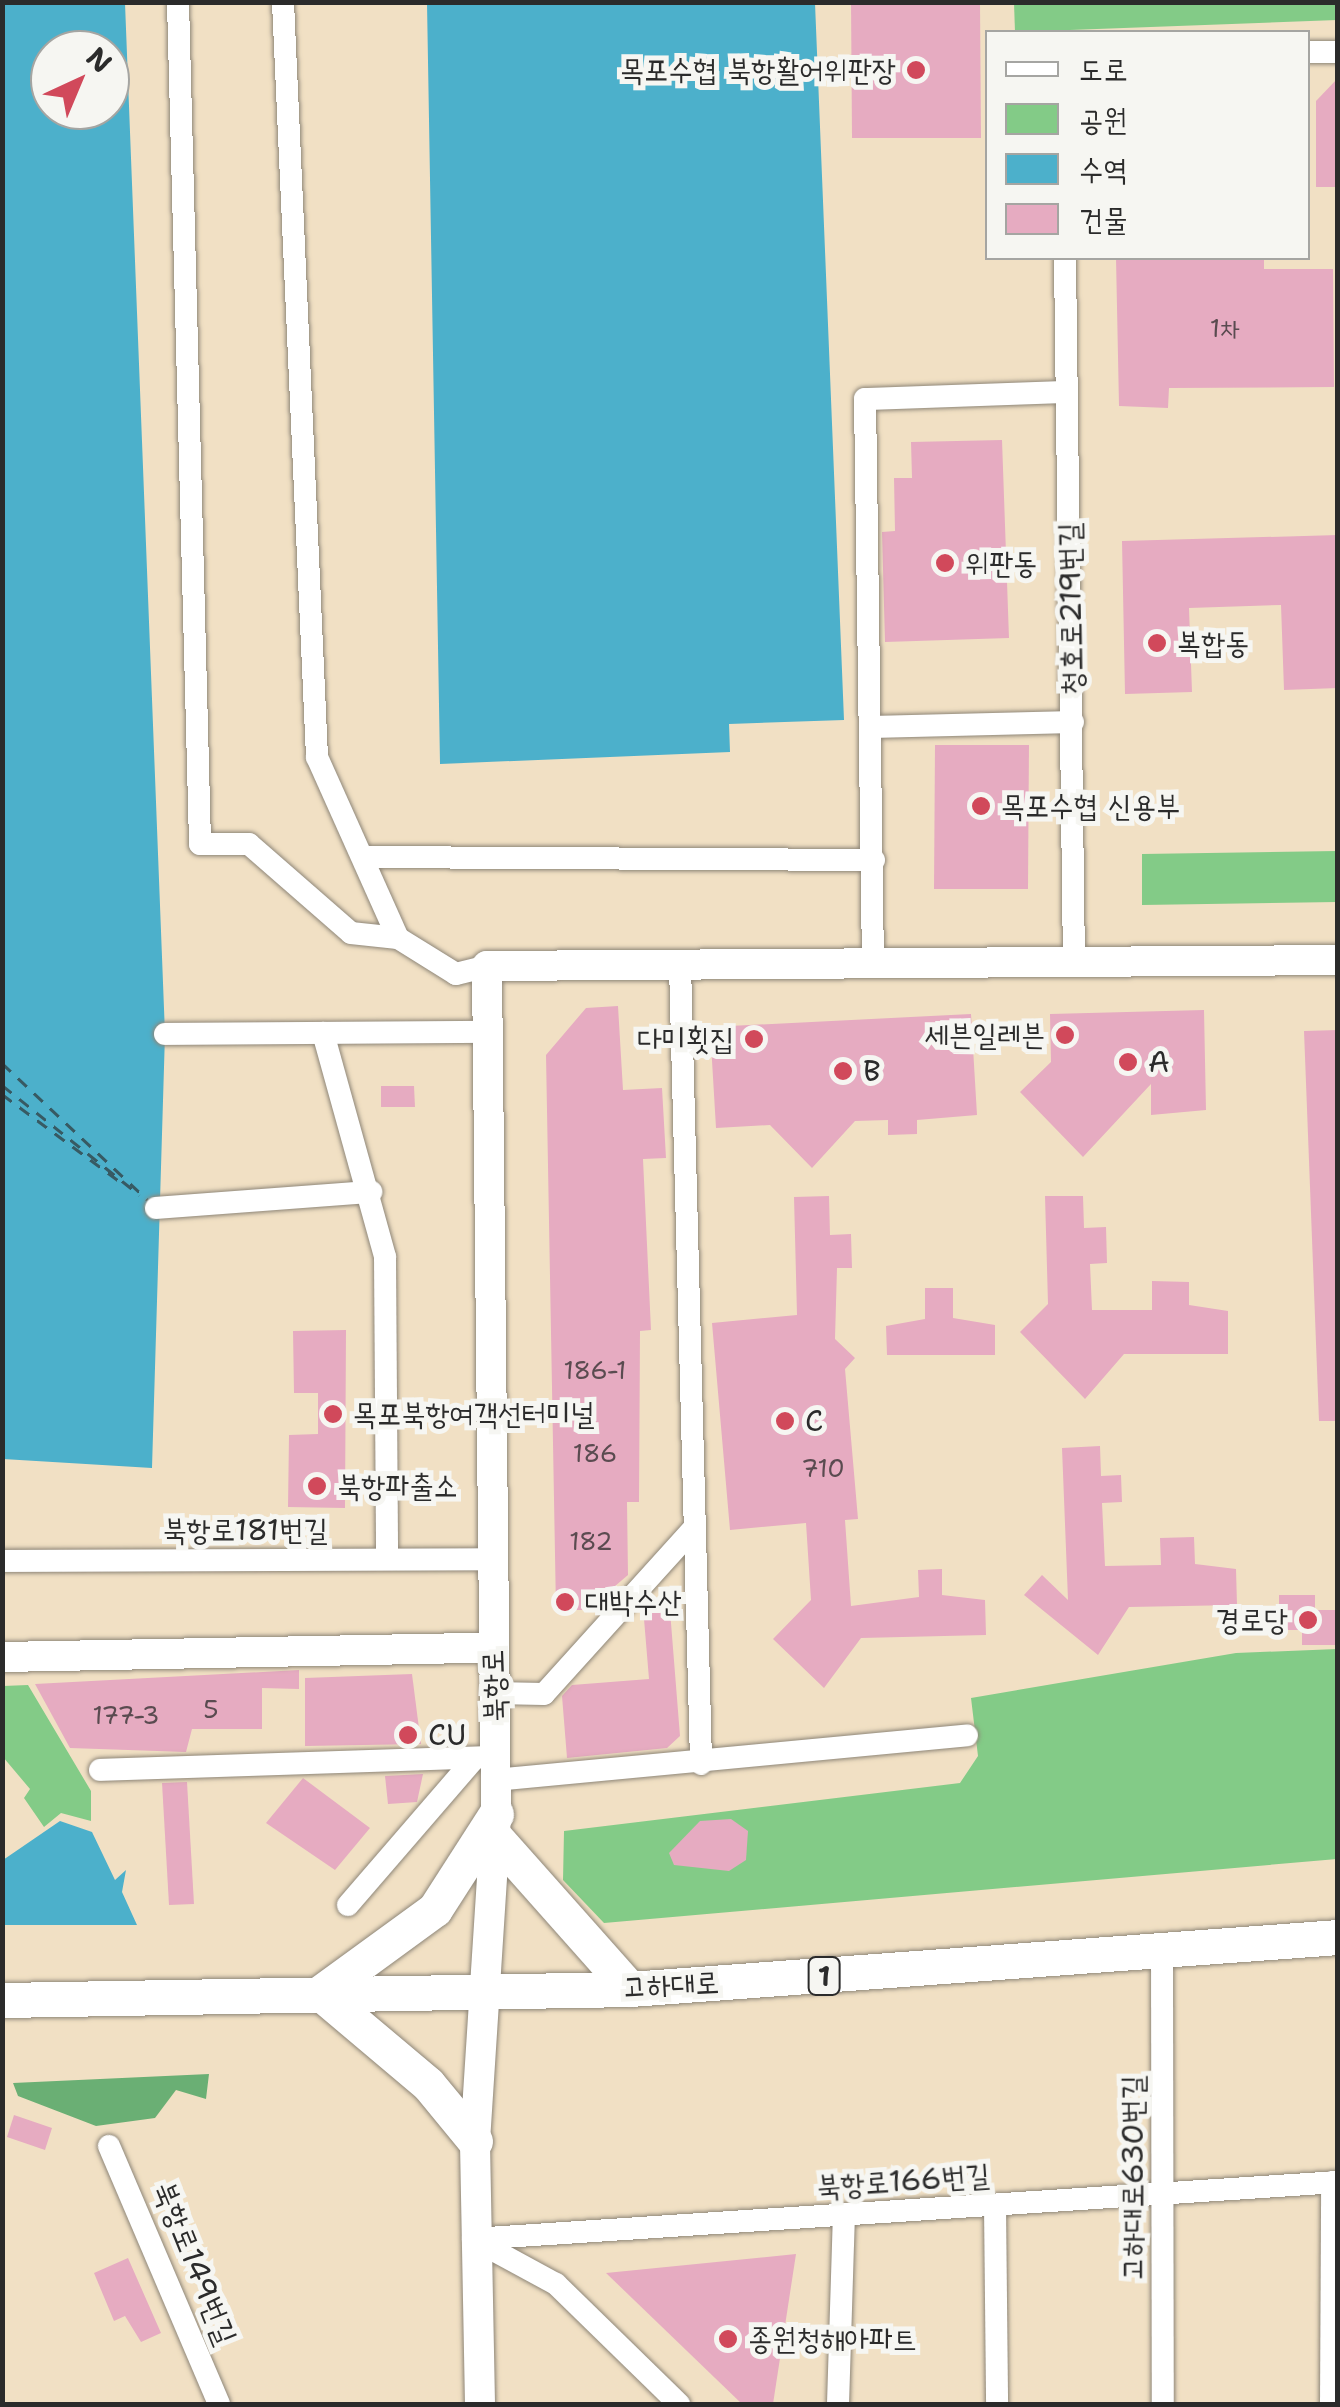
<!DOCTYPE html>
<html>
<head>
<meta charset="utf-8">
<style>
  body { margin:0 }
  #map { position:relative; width:1340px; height:2407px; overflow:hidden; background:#f1e0c4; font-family:"Shantell Sans","Poor Story",sans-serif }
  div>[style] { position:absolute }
  .green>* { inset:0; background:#83cb87 }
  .forest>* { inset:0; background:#6aaf74 }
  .water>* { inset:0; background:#4cb0cb }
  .ferry>* { height:2.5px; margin-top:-1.25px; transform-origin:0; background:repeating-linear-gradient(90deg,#375a63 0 12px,transparent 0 22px) }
  .building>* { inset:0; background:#e6abc1 }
  .roads { filter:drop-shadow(0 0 2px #8e8678) drop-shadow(0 0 2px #8e8678) }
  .street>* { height:22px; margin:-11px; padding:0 11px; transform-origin:11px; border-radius:11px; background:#fff }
  .secondary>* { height:30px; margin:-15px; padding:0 15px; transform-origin:15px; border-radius:15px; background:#fff }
  .primary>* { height:35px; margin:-17.5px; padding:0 17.5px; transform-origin:17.5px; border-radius:17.5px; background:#fff }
  .dots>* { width:28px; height:28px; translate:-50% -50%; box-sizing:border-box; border:5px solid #f6f6f2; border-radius:50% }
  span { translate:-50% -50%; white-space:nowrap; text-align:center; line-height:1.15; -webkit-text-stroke:10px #f6f6f2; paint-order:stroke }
  .number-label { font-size:25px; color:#5a4b50 }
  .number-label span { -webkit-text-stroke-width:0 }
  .shield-label span { padding:2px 8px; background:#f6f6f2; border:2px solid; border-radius:8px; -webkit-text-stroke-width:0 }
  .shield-label { font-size:28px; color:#2b2b2b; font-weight:700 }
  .poi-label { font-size:30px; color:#2b2b2b }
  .right { translate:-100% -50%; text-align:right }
  .left { translate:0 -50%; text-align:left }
  .street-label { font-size:30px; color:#2b2b2b }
  .frame { position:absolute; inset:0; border:5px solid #2b2b2b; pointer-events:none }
  .legend { position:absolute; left:985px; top:30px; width:325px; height:230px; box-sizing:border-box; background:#f6f6f2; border:2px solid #a5a5a2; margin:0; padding:12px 18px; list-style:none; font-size:30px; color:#2b2b2b }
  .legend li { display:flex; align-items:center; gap:20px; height:50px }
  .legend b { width:50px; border:2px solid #a5a5a2 }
  .north { position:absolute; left:30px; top:30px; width:100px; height:100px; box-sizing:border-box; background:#f6f6f2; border:2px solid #a5a5a2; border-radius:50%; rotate:44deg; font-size:28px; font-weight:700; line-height:40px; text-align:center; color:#2b2b2b }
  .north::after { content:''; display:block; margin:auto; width:35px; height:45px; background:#d1495b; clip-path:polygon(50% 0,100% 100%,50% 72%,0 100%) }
</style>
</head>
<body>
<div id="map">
  <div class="green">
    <div style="clip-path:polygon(1014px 3px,1337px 3px,1337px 20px,1015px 32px)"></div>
    <div style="clip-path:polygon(1337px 851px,1337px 902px,1142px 905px,1142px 854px)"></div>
    <div style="clip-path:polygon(1337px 1649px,1337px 1859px,604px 1923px,563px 1880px,564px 1831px,960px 1783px,978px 1756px,971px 1698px,1236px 1653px)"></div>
    <div style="clip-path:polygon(28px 1685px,91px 1791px,91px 1821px,61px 1813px,44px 1827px,24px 1798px,30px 1789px,3px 1757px,3px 1686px)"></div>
  </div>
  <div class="forest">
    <div style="clip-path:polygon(209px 2074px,206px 2099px,176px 2090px,155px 2118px,96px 2126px,18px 2096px,13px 2083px)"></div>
  </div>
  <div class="water">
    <div style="clip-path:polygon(evenodd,2px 3px,125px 3px,165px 1034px,152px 1468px,3px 1459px,2px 3px,50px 50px,110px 50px,110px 110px,50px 110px,50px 50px)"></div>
    <div style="clip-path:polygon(427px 3px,815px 3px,844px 720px,729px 724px,730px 752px,440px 764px)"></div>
    <div style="clip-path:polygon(60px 1821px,92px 1832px,115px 1880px,126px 1870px,122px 1892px,137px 1925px,3px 1925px,3px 1860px)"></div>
  </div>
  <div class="ferry">
    <div style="left:2px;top:1063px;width:200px;rotate:43.2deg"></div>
    <div style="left:2px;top:1085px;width:176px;rotate:38.6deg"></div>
    <div style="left:2px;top:1094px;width:146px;rotate:36.6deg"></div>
  </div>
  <div class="building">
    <div style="clip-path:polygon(851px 2px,980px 2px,981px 138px,852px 138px)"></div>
    <div style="clip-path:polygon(1338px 78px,1338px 187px,1316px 187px,1316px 101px)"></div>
    <div style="clip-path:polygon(1116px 258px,1264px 258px,1264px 269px,1333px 269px,1334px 387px,1169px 388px,1168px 408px,1119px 406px)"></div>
    <div style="clip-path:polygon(1002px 440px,1009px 638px,885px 642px,882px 532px,895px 531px,894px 478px,912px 478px,911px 442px)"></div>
    <div style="clip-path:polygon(1338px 535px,1338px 688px,1284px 690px,1281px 605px,1189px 608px,1192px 692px,1125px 694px,1122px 541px)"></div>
    <div style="clip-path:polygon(935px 745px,1029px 745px,1028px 889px,934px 889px)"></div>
    <div style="clip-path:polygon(618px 1006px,623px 1090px,662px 1088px,666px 1158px,643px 1159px,651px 1330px,640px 1331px,639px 1502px,627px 1502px,628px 1575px,587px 1610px,556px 1610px,546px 1055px,586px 1008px)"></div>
    <div style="clip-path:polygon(1204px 1010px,1206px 1110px,1151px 1115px,1151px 1084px,1083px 1157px,1020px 1092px,1051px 1062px,1050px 1014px)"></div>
    <div style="clip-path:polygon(971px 1014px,977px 1115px,917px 1120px,917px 1134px,888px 1135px,888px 1120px,855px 1121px,812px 1168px,770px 1125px,716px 1128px,710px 1027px)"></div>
    <div style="clip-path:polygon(1338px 1030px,1338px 1421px,1319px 1421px,1304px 1031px)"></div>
    <div style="clip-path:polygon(381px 1086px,414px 1086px,415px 1107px,381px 1107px)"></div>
    <div style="clip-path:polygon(829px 1196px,830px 1235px,851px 1234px,852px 1268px,837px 1268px,835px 1339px,855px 1358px,845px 1369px,858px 1519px,845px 1520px,851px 1606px,919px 1597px,918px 1570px,942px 1569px,942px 1595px,985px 1600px,986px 1635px,861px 1638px,824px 1688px,773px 1639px,811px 1600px,806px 1523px,730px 1530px,712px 1323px,797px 1315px,794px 1197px)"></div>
    <div style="clip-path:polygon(1045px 1196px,1083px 1196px,1084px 1228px,1106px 1227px,1107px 1263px,1090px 1264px,1092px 1310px,1152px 1310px,1152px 1281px,1189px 1282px,1189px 1305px,1228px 1311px,1228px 1354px,1124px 1354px,1085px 1399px,1020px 1332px,1048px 1304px)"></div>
    <div style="clip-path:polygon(925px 1288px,953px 1288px,953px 1318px,995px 1325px,995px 1355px,887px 1355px,886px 1326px,925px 1319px)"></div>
    <div style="clip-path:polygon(346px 1330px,345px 1508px,288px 1507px,289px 1435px,318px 1434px,318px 1393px,294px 1393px,293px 1331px)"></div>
    <div style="clip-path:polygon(1100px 1446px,1101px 1476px,1121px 1475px,1122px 1502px,1102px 1503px,1105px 1566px,1161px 1565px,1160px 1538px,1194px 1537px,1195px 1564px,1236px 1569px,1237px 1605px,1129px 1607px,1098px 1655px,1024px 1595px,1042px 1575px,1068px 1600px,1062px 1448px)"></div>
    <div style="clip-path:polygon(1279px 1595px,1315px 1595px,1315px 1610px,1338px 1610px,1338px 1645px,1302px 1645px,1302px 1630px,1279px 1630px)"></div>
    <div style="clip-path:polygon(669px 1598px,680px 1736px,667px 1748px,567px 1758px,562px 1696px,572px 1685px,649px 1679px,643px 1607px)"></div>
    <div style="clip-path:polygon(299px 1670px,299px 1689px,262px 1688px,262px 1729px,192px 1729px,186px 1752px,70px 1748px,35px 1684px)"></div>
    <div style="clip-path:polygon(412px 1674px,421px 1744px,305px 1746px,305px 1678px)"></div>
    <div style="clip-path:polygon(423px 1774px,417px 1802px,388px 1804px,385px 1776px)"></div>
    <div style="clip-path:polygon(303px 1778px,370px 1828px,335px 1870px,266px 1823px)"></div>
    <div style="clip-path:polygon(187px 1782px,194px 1904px,169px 1905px,162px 1783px)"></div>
    <div style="clip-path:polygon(731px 1819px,748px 1831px,746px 1860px,729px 1871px,674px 1865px,669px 1853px,700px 1821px)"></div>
    <div style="clip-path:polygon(14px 2115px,52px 2128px,45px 2150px,7px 2137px)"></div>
    <div style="clip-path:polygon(796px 2254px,773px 2404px,742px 2404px,606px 2273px)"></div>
    <div style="clip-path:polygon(128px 2258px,161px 2333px,141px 2342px,125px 2316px,114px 2321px,94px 2273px)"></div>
  </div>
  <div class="roads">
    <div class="street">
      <div style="left:178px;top:2px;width:842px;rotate:88.5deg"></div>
      <div style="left:200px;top:844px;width:49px"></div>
      <div style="left:249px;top:844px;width:135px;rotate:41.1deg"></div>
      <div style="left:351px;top:933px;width:47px;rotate:6.1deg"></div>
      <div style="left:283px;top:2px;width:756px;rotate:87.42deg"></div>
      <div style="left:317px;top:757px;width:198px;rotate:65.9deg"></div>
      <div style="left:398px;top:938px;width:68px;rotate:31.8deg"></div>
      <div style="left:456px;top:974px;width:32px;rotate:-14deg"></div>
      <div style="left:1308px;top:52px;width:30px"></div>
      <div style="left:1065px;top:258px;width:703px;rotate:89.27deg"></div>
      <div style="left:872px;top:727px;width:201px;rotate:-1.4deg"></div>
      <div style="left:364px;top:857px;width:510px;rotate:0.34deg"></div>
      <div style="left:873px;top:963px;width:564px;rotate:-90.81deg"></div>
      <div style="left:865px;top:399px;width:202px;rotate:-2deg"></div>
      <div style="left:680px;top:965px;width:799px;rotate:88.49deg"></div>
      <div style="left:323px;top:1033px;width:232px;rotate:74.5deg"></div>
      <div style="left:385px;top:1257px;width:302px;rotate:89.6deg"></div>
      <div style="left:165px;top:1034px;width:321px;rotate:-0.4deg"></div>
      <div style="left:156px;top:1208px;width:216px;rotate:-4.3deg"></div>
      <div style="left:2px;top:1561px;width:485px;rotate:-0.2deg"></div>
      <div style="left:494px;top:1693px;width:50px;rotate:1.1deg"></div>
      <div style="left:544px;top:1694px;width:225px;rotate:-47.9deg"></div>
      <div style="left:100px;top:1770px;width:395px;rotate:-1.9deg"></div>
      <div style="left:495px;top:1780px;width:474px;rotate:-5.4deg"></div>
      <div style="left:348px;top:1905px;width:193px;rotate:-49.2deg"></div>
      <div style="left:1162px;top:1952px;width:452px;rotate:89.9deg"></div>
      <div style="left:109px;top:2146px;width:280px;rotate:66.9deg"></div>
      <div style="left:995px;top:2205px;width:199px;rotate:89.4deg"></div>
      <div style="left:473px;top:2239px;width:867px;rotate:-3.77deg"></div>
      <div style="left:473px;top:2239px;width:94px;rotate:28.5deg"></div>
      <div style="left:556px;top:2284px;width:172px;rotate:44.3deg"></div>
      <div style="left:838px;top:2404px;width:190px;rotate:-88.2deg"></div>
      <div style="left:1331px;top:2404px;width:222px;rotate:-89.7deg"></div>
    </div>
    <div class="secondary">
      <div style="left:2px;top:1657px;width:490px;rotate:-1.1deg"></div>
      <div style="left:480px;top:2404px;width:263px;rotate:-91.1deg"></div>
      <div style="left:475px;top:2141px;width:328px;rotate:-86.3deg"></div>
      <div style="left:496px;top:1814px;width:848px;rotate:-90.61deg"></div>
      <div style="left:487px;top:966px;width:851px;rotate:-0.4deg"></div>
    </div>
    <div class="primary">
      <div style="left:495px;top:1837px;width:203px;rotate:48.4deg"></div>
      <div style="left:2px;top:2000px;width:628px;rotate:-1deg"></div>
      <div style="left:630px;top:1989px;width:710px;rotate:-4.2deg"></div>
      <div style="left:475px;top:2141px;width:74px;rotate:-129.5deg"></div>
      <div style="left:428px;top:2084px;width:141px;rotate:-139.9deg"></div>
      <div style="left:320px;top:1993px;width:142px;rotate:-36.1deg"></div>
      <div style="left:435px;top:1909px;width:113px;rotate:-57.3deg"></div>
    </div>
  </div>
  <div class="dots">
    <div style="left:916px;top:70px;background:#d1495b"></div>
    <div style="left:945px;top:563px;background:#d1495b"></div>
    <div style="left:1157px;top:643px;background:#d1495b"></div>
    <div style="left:981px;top:806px;background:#d1495b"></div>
    <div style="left:1065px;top:1035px;background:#d1495b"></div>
    <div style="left:754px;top:1039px;background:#d1495b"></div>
    <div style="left:1128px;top:1062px;background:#d1495b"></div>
    <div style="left:843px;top:1071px;background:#d1495b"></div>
    <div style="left:333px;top:1414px;background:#d1495b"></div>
    <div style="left:785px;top:1421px;background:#d1495b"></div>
    <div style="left:317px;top:1486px;background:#d1495b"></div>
    <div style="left:565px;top:1602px;background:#d1495b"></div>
    <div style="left:1308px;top:1620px;background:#d1495b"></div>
    <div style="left:408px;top:1735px;background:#d1495b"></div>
    <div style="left:728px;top:2339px;background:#d1495b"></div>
  </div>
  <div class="number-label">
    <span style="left:1225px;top:328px">1차</span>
    <span style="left:595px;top:1370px">186-1</span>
    <span style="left:595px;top:1453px">186</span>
    <span style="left:823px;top:1468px">710</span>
    <span style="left:591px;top:1541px">182</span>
    <span style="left:211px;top:1709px">5</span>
    <span style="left:126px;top:1715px">177-3</span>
  </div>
  <div class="shield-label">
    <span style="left:824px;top:1976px">1</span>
  </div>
  <div class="poi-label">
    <span class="right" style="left:896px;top:70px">목포수협 북항활어위판장</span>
    <span class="left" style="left:965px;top:563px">위판동</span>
    <span class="left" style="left:1177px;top:643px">복합동</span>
    <span class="left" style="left:1001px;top:806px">목포수협 신용부</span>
    <span class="right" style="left:1045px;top:1035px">세븐일레븐</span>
    <span class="right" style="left:734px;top:1039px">다미횟집</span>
    <span class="left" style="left:1148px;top:1062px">A</span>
    <span class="left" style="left:863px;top:1071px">B</span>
    <span class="left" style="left:353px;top:1414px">목포북항여객선터미널</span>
    <span class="left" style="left:805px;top:1421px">C</span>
    <span class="left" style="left:337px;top:1486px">북항파출소</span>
    <span class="left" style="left:585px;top:1602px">대박수산</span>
    <span class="right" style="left:1288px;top:1620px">경로당</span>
    <span class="left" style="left:428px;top:1735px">CU</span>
    <span class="left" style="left:748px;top:2339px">종원청해아파트</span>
  </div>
  <div class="street-label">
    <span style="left:1071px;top:609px;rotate:-91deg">청호로219번길</span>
    <span style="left:245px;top:1530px">북항로181번길</span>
    <span style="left:494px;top:1686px;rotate:-92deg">북항로</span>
    <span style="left:671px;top:1985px;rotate:-3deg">고하대로</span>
    <span style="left:1133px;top:2178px;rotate:-90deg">고하대로630번길</span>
    <span style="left:903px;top:2181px;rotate:-4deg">북항로166번길</span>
    <span style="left:195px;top:2263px;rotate:68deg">북항로149번길</span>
  </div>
  <div class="frame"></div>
  <ul class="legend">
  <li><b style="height:12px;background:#fff"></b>도로</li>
  <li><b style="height:28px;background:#83cb87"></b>공원</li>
  <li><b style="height:28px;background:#4cb0cb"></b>수역</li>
  <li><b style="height:28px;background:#e6abc1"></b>건물</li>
  </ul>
  <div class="north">N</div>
</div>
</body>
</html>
